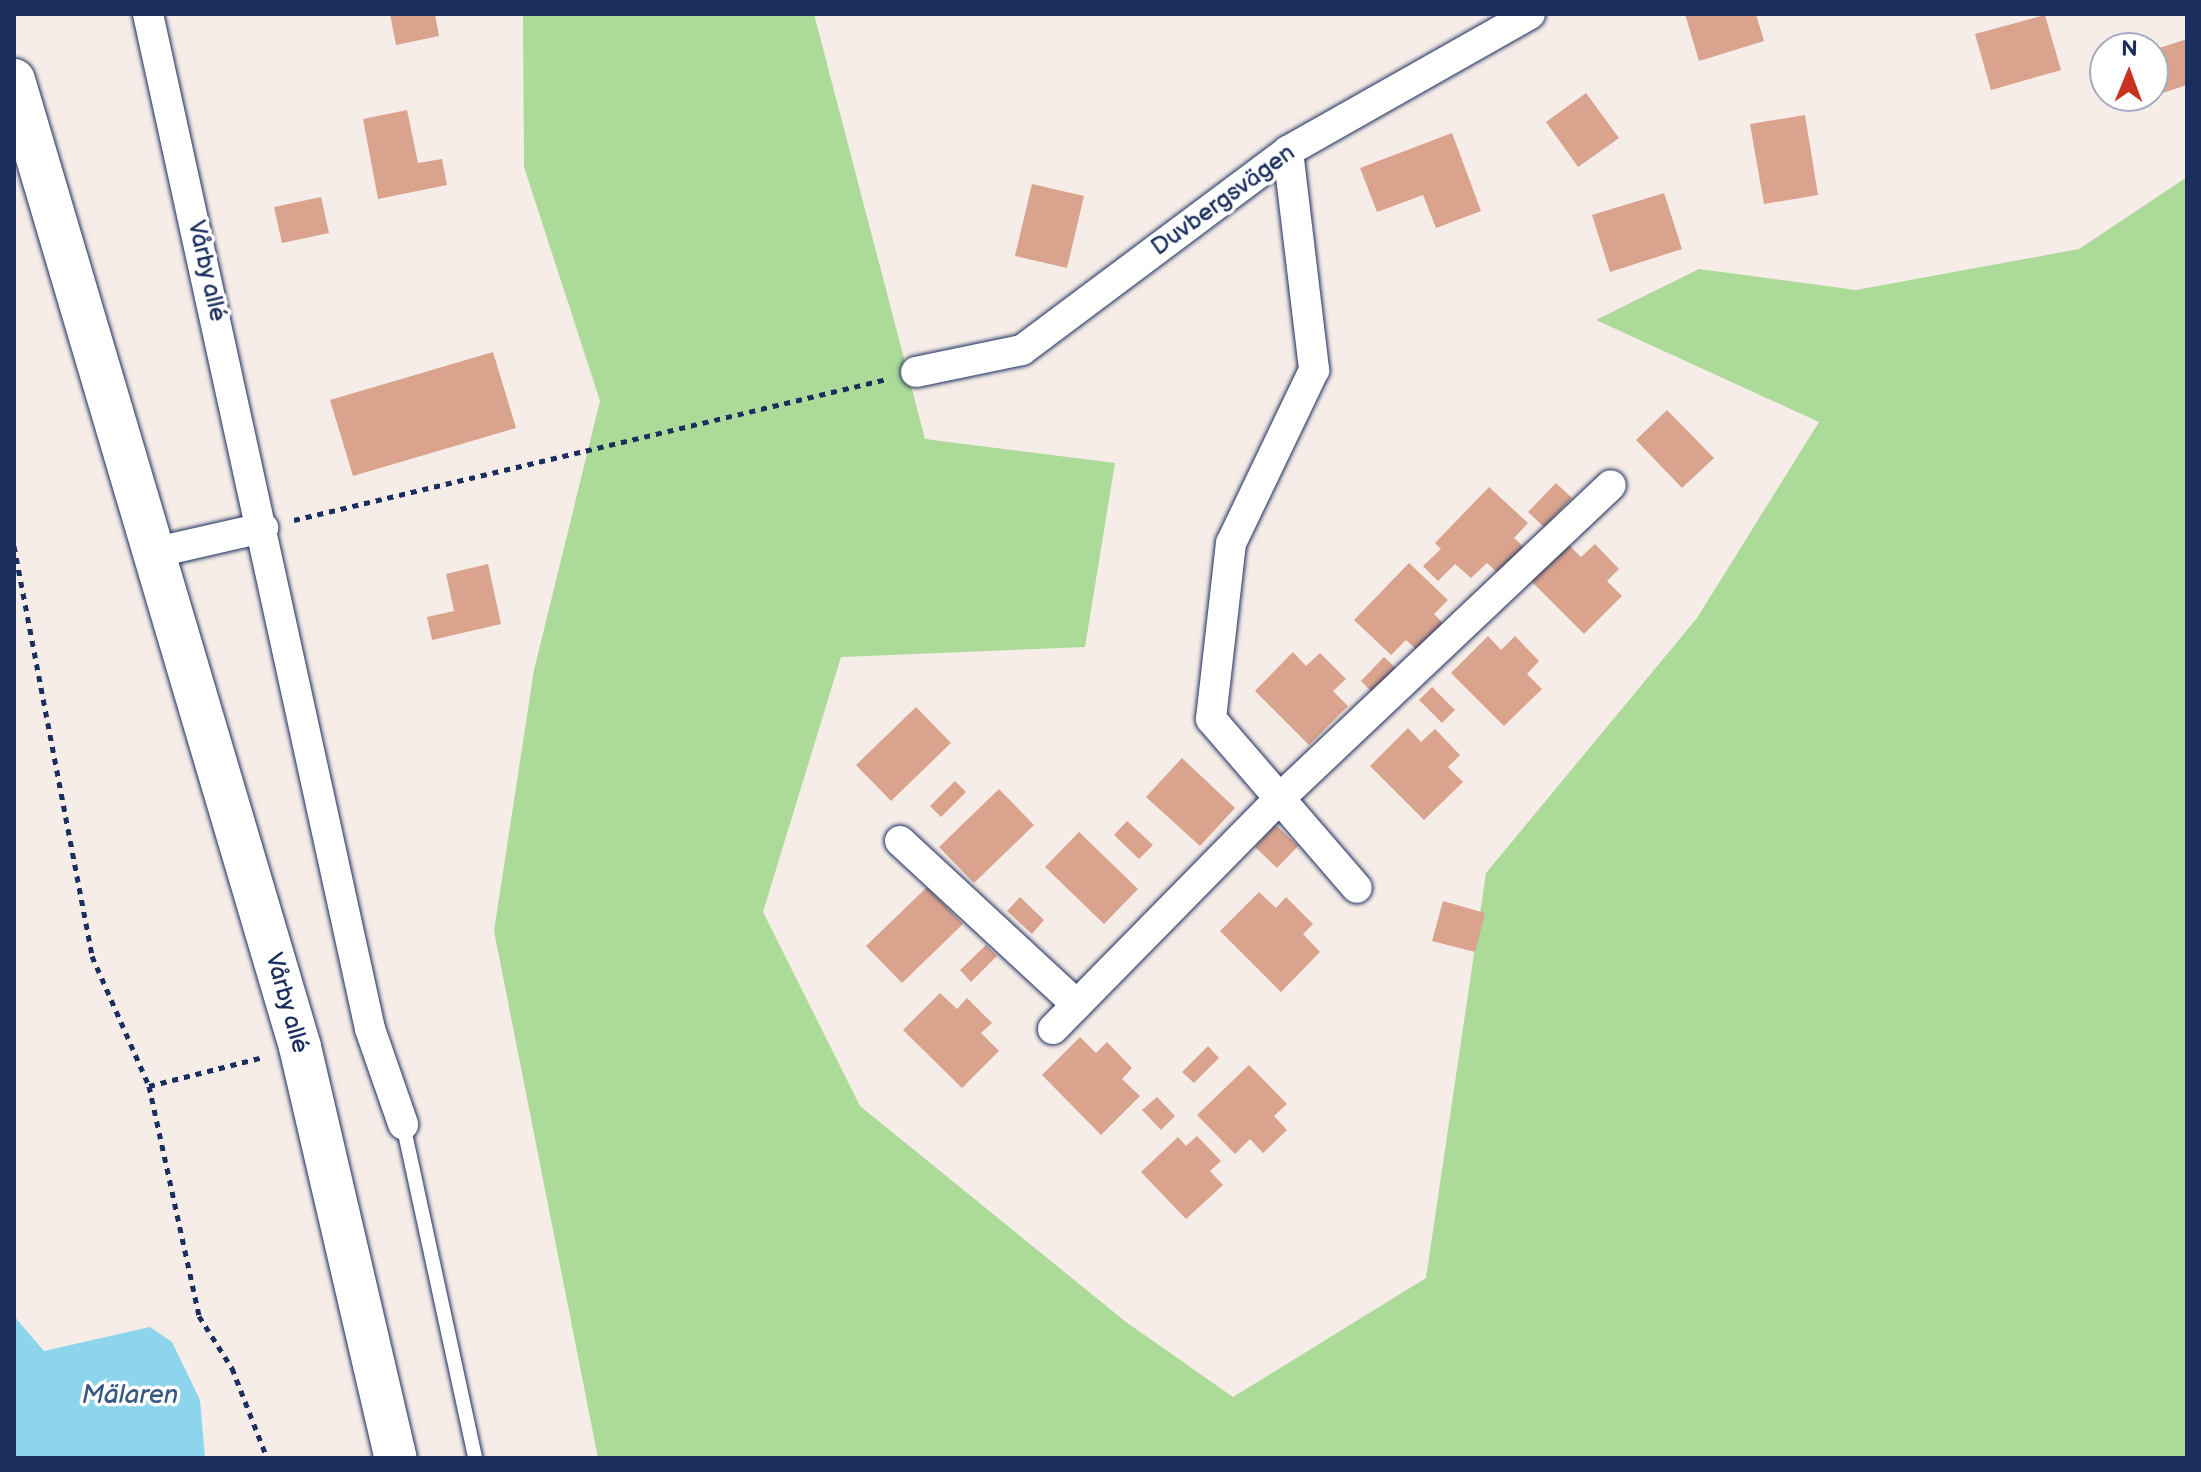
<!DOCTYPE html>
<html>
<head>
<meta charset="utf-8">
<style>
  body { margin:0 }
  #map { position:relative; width:2201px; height:1472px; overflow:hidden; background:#f7ede8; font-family:"Balsamiq Sans",sans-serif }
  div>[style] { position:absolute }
  .green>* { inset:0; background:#acda99 }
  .water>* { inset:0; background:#8cd5ed }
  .building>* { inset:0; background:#d9a38e }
  .path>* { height:5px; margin-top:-2.5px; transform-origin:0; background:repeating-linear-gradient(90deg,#1b2f5e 0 6px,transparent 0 12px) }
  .roads { filter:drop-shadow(0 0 2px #1b2f5e) drop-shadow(0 0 2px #1b2f5e) }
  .lane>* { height:14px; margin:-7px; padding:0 7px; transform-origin:7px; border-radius:7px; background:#fff }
  .street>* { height:30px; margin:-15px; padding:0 15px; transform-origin:15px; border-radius:15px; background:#fff }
  .secondary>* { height:42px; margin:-21px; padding:0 21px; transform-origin:21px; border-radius:21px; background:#fff }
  span { translate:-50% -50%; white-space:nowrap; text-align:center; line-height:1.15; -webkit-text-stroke:7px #fff; paint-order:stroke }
  .street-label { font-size:24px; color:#1b2f5e }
  .water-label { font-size:26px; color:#375882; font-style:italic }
  .frame { position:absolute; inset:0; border:16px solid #1b2f5e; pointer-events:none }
  .north { position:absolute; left:2089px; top:32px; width:80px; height:80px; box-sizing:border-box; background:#fff; border:2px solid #a4acbf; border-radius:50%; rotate:1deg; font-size:22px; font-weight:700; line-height:32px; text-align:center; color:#1b2f5e }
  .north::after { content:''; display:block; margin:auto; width:28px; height:36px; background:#c8321e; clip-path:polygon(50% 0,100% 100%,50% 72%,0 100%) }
</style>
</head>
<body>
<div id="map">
  <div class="green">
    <div style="clip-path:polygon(523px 14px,814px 14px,925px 439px,1115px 463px,1085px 647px,841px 657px,763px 912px,860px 1106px,1126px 1322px,1233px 1397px,1426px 1278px,1486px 873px,1697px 618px,1819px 422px,1596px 320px,1699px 269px,1856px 290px,2079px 249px,2187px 177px,2187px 1458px,598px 1458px,494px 931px,534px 670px,600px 401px,524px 167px)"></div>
  </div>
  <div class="water">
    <div style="clip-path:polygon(14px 1316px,44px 1351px,150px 1327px,172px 1342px,200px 1400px,205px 1458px,14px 1458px)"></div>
  </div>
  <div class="building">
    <div style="clip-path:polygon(390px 14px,435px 14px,439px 36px,396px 45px)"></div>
    <div style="clip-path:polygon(1685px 14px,1756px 14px,1764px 41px,1699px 61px)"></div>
    <div style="clip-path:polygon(2045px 15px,2061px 70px,1991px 90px,1975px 34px)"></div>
    <div style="clip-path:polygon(2187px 39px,2187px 85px,2153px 96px,2153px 50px)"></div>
    <div style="clip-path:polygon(1586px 93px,1619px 138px,1578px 167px,1546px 122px)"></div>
    <div style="clip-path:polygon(407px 110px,418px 163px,442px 159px,447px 185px,378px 199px,363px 119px)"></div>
    <div style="clip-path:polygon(1805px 115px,1818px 195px,1764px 204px,1750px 124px)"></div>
    <div style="clip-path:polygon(1452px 133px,1481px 211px,1436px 228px,1423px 195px,1377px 212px,1360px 168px)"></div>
    <div style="clip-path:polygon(1032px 184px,1084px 196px,1067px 268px,1015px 256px)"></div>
    <div style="clip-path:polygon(1664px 193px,1682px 249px,1610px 272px,1592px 215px)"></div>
    <div style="clip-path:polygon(321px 197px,329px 233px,282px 243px,274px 207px)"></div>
    <div style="clip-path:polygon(493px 352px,516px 428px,353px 476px,330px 400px)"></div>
    <div style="clip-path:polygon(1667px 410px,1714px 458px,1682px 488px,1636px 440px)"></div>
    <div style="clip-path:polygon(1556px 483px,1572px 498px,1544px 527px,1528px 512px)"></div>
    <div style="clip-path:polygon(1489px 487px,1528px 523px,1514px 538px,1526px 549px,1500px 575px,1487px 563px,1471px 578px,1455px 564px,1438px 581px,1423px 566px,1441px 549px,1435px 543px)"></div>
    <div style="clip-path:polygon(1568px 544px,1581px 557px,1595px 544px,1619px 569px,1607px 581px,1622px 596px,1584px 634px,1531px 581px)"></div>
    <div style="clip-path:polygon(1409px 563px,1448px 600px,1434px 614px,1445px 625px,1419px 652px,1406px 640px,1391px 655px,1354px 620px)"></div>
    <div style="clip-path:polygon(488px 564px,501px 624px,432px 640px,427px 617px,454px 611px,446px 574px)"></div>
    <div style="clip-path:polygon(1488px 636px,1501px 650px,1515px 636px,1539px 661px,1527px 674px,1542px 689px,1504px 726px,1451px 673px)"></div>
    <div style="clip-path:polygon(1293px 652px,1306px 666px,1320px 653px,1346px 679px,1333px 691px,1348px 706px,1309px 745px,1255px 691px)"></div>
    <div style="clip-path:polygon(1384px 657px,1397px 669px,1373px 693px,1361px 681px)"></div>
    <div style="clip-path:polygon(1432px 687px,1455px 710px,1442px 723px,1419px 700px)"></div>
    <div style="clip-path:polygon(916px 707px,951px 743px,891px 801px,856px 765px)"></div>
    <div style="clip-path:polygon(1408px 728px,1421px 742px,1435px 729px,1460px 755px,1448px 767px,1463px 782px,1424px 820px,1370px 766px)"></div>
    <div style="clip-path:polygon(1182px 758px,1235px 808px,1200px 846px,1146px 797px)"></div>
    <div style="clip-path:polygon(955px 781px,966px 792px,941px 817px,930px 806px)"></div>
    <div style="clip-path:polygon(999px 789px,1034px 825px,974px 883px,939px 847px)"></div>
    <div style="clip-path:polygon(1127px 821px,1153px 845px,1139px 859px,1114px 835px)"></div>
    <div style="clip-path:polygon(1276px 825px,1298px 846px,1277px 868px,1255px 847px)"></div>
    <div style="clip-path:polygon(1079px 832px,1138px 889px,1104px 924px,1045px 867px)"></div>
    <div style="clip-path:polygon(927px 887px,963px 924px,902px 983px,866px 946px)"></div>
    <div style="clip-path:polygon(1259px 892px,1276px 908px,1286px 897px,1313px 924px,1303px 934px,1320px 952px,1281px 992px,1220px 931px)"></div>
    <div style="clip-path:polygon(1020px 897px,1044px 920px,1032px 934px,1007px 911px)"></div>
    <div style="clip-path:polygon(1443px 901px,1485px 913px,1475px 952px,1432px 941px)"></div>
    <div style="clip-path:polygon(986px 945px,997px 956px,971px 982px,960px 970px)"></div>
    <div style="clip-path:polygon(940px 993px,957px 1009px,967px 998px,992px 1023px,981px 1033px,999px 1051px,962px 1088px,903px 1030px)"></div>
    <div style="clip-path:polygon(1080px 1037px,1096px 1053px,1107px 1042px,1132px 1068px,1122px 1079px,1140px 1096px,1101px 1135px,1042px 1075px)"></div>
    <div style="clip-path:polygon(1208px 1046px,1219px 1058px,1194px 1083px,1182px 1072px)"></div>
    <div style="clip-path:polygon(1249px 1065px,1287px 1104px,1274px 1116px,1287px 1130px,1263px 1153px,1250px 1139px,1235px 1154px,1197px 1115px)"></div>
    <div style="clip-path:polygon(1157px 1097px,1175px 1116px,1161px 1130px,1142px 1110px)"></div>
    <div style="clip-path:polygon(1197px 1136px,1221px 1161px,1210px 1171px,1223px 1185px,1186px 1219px,1141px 1172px,1178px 1137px,1186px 1146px)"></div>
  </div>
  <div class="path">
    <div style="left:294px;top:520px;width:610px;rotate:-13.38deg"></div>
    <div style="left:14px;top:546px;width:417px;rotate:79.2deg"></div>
    <div style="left:92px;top:956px;width:142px;rotate:66.3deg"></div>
    <div style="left:149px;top:1086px;width:235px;rotate:77.7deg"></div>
    <div style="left:199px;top:1316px;width:62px;rotate:57.6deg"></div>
    <div style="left:232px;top:1368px;width:97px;rotate:68.7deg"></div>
    <div style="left:149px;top:1086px;width:119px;rotate:-14.2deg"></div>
  </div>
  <div class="roads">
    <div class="lane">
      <div style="left:403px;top:1124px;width:342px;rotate:77.8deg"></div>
    </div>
    <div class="street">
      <div style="left:148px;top:14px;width:1039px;rotate:77.66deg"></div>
      <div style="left:370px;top:1029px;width:101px;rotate:70.8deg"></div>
      <div style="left:1288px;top:151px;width:221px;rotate:83.2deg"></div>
      <div style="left:1314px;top:370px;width:192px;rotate:115.6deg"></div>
      <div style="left:1231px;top:543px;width:177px;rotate:96.5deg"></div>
      <div style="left:1211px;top:719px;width:223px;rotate:49.2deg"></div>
      <div style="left:916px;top:372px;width:108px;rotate:-11.7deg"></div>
      <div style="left:1022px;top:350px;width:332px;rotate:-36.8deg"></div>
      <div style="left:1288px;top:151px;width:278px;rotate:-29.5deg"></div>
      <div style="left:157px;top:552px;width:109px;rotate:-12.8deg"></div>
      <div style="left:900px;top:841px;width:241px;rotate:42.8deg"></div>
      <div style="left:1053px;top:1029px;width:321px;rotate:-45.5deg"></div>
      <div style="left:1278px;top:800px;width:458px;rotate:-43.4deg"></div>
    </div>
    <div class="secondary">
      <div style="left:14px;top:80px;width:1008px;rotate:73.52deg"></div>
      <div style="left:300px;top:1047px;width:422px;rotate:76.9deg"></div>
    </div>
  </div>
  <div class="street-label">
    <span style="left:1223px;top:200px;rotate:-36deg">Duvbergsvägen</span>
    <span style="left:207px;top:271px;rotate:77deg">Vårby allé</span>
    <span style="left:287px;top:1003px;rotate:74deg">Vårby allé</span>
  </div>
  <div class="water-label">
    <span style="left:130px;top:1396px">Mälaren</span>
  </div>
  <div class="frame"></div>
  <div class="north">N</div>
</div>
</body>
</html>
